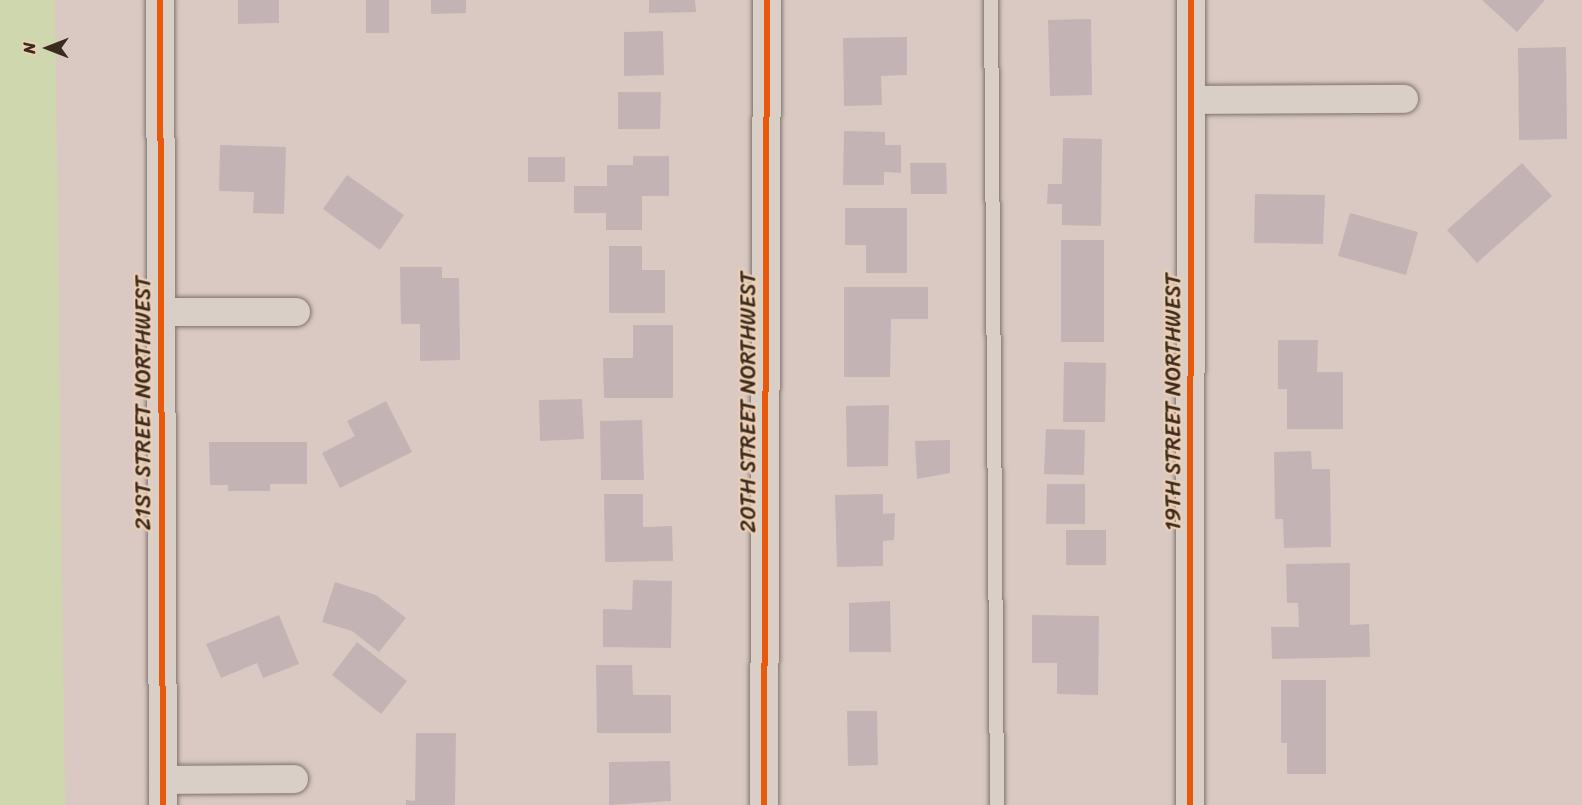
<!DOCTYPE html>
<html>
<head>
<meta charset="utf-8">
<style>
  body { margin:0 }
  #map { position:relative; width:1582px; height:805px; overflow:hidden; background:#dac8c2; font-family:Sriracha,sans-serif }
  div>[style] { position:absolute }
  .green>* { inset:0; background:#ced7ae }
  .building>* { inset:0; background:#c4b3b5 }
  .roads { filter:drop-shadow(0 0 2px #7e726d) drop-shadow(0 0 2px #7e726d) }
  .lane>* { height:14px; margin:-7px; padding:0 7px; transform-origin:7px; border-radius:7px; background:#dacfc6 }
  .street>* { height:28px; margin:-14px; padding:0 14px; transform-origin:14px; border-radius:14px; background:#dacfc6 }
  .cycleway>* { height:6px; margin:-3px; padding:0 3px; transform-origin:3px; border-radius:3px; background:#e8590c }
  span { translate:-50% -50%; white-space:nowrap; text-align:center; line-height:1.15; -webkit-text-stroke:4.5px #edd0b4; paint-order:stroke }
  .street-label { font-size:22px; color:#3b2a1e }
  .north { position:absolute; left:18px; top:18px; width:60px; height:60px; -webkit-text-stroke:4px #edd0b4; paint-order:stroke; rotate:270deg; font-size:16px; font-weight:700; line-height:24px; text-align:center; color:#3b2a1e }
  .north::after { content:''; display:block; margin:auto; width:21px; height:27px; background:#3b2a1e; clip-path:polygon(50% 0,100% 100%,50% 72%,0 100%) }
</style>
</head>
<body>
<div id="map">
  <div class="green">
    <div style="clip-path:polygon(0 0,55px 0,65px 805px,0 805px)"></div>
  </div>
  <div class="building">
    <div style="clip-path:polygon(238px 0,279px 0,279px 23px,238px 24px)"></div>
    <div style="clip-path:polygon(366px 0,389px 0,389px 33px,366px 33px)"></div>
    <div style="clip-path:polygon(431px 0,466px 0,466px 13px,431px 14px)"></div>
    <div style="clip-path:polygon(649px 0,695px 0,696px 12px,649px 13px)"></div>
    <div style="clip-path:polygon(1482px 0,1545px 0,1517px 32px)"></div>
    <div style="clip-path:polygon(1091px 19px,1092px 95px,1050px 96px,1048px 20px)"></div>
    <div style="clip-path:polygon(663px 31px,664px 75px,624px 76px,624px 32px)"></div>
    <div style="clip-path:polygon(907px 37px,907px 75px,881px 76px,882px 105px,844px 106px,843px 38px)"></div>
    <div style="clip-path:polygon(1566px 47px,1567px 139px,1519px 140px,1518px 48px)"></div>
    <div style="clip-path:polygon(618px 92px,661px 92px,660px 129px,618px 129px)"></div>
    <div style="clip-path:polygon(844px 131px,885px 132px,885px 145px,901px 145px,901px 173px,884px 172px,884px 185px,843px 185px)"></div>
    <div style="clip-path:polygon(1063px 138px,1102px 139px,1101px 226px,1062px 225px,1062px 204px,1047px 204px,1048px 184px,1062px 184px)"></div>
    <div style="clip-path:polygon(220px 145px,286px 147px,284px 214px,253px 213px,254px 192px,219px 191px)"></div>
    <div style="clip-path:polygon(633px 156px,669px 156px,669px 196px,642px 196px,642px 230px,606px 230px,606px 213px,574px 213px,574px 186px,607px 186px,607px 165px,633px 165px)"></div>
    <div style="clip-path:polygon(528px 157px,565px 157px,565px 182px,528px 182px)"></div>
    <div style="clip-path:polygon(910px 163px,946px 163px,947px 194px,911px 194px)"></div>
    <div style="clip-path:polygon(1522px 163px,1552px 196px,1477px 263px,1447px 230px)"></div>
    <div style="clip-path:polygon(347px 175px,404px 215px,380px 250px,323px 209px)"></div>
    <div style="clip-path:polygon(1255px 194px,1325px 195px,1323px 244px,1254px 243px)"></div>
    <div style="clip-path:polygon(845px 208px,907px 208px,907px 273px,866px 273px,866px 245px,845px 245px)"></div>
    <div style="clip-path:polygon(1350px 213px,1418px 232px,1406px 275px,1338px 256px)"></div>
    <div style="clip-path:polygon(1061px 240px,1104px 240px,1104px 342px,1061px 342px)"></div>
    <div style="clip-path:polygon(609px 246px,642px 246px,642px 270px,665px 270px,665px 313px,609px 313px)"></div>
    <div style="clip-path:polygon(400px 267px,442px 267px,442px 278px,459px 278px,460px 360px,420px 361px,420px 324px,401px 324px)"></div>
    <div style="clip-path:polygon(844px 287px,928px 287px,928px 319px,891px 319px,890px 377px,844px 377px)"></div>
    <div style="clip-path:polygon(633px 325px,673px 325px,673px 398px,604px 398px,603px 358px,633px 358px)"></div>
    <div style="clip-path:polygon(1278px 340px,1318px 340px,1317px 372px,1343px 372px,1343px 429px,1287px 429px,1287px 389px,1278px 389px)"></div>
    <div style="clip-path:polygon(1064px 362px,1106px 363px,1105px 422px,1063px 422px)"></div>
    <div style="clip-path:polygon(582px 399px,584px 439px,540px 441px,539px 400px)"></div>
    <div style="clip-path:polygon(386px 401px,412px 452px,340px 488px,322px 453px,355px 436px,347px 421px)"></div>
    <div style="clip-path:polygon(889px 405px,888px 466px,847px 467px,846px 406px)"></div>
    <div style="clip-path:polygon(642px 420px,644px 480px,601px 480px,600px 421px)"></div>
    <div style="clip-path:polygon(1046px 429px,1085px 430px,1084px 475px,1044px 474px)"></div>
    <div style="clip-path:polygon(950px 440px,950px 473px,917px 479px,915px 441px)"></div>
    <div style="clip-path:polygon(209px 442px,307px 442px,307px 484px,270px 484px,270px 491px,228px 491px,228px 485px,210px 485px)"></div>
    <div style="clip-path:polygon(1311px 451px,1312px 469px,1330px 469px,1331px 547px,1284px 548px,1283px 519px,1275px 519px,1274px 452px)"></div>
    <div style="clip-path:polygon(1047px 484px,1085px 484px,1085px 524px,1046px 524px)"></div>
    <div style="clip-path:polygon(604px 494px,643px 494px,643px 527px,672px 526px,673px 561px,605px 562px)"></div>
    <div style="clip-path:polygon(883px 494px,883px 514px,895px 513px,894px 540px,883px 541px,883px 566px,837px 567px,835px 495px)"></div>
    <div style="clip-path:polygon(1066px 530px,1106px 530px,1106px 565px,1066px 565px)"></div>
    <div style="clip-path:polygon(1350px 563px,1350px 625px,1369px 624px,1370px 657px,1272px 659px,1271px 627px,1299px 627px,1298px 603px,1287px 603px,1286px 564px)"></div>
    <div style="clip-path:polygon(633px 580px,672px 581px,671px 648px,603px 647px,603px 609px,632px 610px)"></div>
    <div style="clip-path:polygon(335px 582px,376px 595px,406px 618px,379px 652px,352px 631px,322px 622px)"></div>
    <div style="clip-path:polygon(890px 601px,891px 652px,849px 652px,849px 603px)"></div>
    <div style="clip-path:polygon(279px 615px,299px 664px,263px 678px,257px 663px,221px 678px,206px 644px)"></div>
    <div style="clip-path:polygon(1032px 615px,1099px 616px,1098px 695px,1057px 694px,1057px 663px,1032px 663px)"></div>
    <div style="clip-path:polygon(357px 642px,407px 681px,381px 714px,332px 675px)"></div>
    <div style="clip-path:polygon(596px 665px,632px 665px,633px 695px,671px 695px,671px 733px,597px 733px)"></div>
    <div style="clip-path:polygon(1281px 680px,1326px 680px,1326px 774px,1287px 774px,1287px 743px,1281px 743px)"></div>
    <div style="clip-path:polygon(847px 711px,877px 711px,878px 765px,848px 766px)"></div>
    <div style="clip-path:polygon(416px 733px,456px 733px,455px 805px,406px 805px,406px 800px,415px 801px)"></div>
    <div style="clip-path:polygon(670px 761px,671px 801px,609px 805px,609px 762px)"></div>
  </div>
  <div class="roads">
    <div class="lane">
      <div style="left:991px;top:0;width:805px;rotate:89.57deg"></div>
    </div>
    <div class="street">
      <div style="left:160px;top:0;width:805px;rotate:89.79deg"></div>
      <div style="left:1192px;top:100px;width:212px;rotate:-0.3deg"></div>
      <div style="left:161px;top:312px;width:135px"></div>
      <div style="left:163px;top:780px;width:131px;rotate:-0.4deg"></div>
      <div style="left:764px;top:805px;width:805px;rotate:-89.79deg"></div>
      <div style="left:1190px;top:805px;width:805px;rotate:-89.93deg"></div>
    </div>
  </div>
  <div class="cycleway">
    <div style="left:160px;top:0;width:805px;rotate:89.79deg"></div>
    <div style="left:764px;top:805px;width:805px;rotate:-89.79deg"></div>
    <div style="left:1190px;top:805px;width:805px;rotate:-89.93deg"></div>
  </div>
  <div class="street-label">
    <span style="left:748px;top:402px;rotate:-90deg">20TH STREET NORTHWEST</span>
    <span style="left:1173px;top:402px;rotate:-90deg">19TH STREET NORTHWEST</span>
    <span style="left:143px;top:403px;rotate:-90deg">21ST STREET NORTHWEST</span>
  </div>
  <div class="north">N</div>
</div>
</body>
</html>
